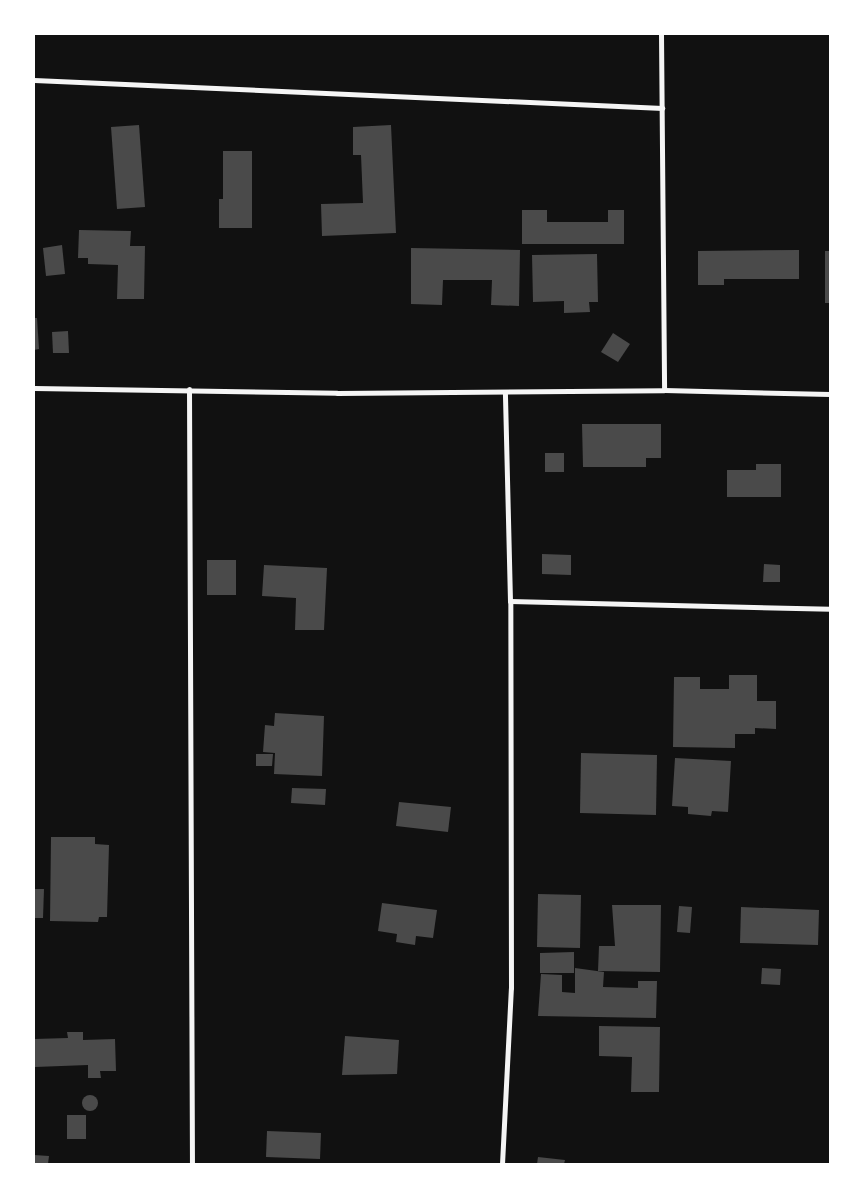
<!DOCTYPE html>
<html>
<head>
<meta charset="utf-8">
<style>
  body { margin:0 }
  #map { position:relative; width:864px; height:1198px; overflow:hidden; background:#111; font-family:"Playfair Display",serif }
  div>[style] { position:absolute }
  .building>* { inset:0; background:#4a4a4a }
  .round { border-radius:50% }
  .minor>* { height:5px; margin:-2.5px; padding:0 2.5px; transform-origin:2.5px; border-radius:2.5px; background:#f5f5f5 }
  span { translate:-50% -50%; white-space:nowrap; text-align:center; line-height:1.15; -webkit-text-stroke:5px #fff; paint-order:stroke }
  .frame { position:absolute; inset:0; border:35px solid #fff; pointer-events:none }
</style>
</head>
<body>
<div id="map">
  <div class="building">
    <div style="clip-path:polygon(139px 125px,145px 207px,117px 209px,111px 127px)"></div>
    <div style="clip-path:polygon(391px 125px,396px 233px,322px 236px,321px 204px,363px 203px,361px 155px,353px 155px,353px 127px)"></div>
    <div style="clip-path:polygon(223px 151px,252px 151px,252px 228px,219px 228px,219px 199px,223px 199px)"></div>
    <div style="clip-path:polygon(522px 210px,547px 210px,547px 222px,608px 222px,608px 210px,624px 210px,624px 244px,522px 244px)"></div>
    <div style="clip-path:polygon(79px 230px,131px 231px,130px 246px,145px 246px,144px 299px,117px 299px,118px 265px,88px 264px,88px 258px,78px 258px)"></div>
    <div style="clip-path:polygon(62px 245px,65px 274px,46px 276px,43px 248px)"></div>
    <div style="clip-path:polygon(411px 248px,520px 250px,519px 306px,491px 305px,492px 280px,443px 280px,442px 305px,411px 304px)"></div>
    <div style="clip-path:polygon(799px 250px,799px 279px,724px 279px,724px 285px,698px 285px,698px 251px)"></div>
    <div style="clip-path:polygon(825px 251px,830px 251px,830px 303px,825px 303px)"></div>
    <div style="clip-path:polygon(597px 254px,598px 302px,589px 302px,590px 312px,564px 313px,564px 301px,533px 302px,532px 255px)"></div>
    <div style="clip-path:polygon(34px 318px,37px 318px,39px 349px,34px 350px)"></div>
    <div style="clip-path:polygon(68px 331px,69px 353px,53px 353px,52px 332px)"></div>
    <div style="clip-path:polygon(613px 333px,630px 344px,618px 362px,601px 352px)"></div>
    <div style="clip-path:polygon(582px 424px,661px 424px,661px 458px,646px 458px,646px 467px,583px 467px)"></div>
    <div style="clip-path:polygon(545px 453px,564px 453px,564px 472px,545px 472px)"></div>
    <div style="clip-path:polygon(756px 464px,781px 464px,781px 497px,727px 497px,727px 470px,756px 470px)"></div>
    <div style="clip-path:polygon(542px 554px,571px 555px,571px 575px,542px 574px)"></div>
    <div style="clip-path:polygon(207px 560px,236px 560px,236px 595px,207px 595px)"></div>
    <div style="clip-path:polygon(764px 564px,780px 565px,780px 582px,763px 582px)"></div>
    <div style="clip-path:polygon(264px 565px,327px 568px,324px 630px,295px 630px,296px 598px,262px 596px)"></div>
    <div style="clip-path:polygon(729px 675px,757px 675px,757px 701px,776px 701px,776px 729px,755px 728px,755px 734px,735px 734px,735px 748px,673px 747px,674px 677px,700px 677px,700px 689px,729px 689px)"></div>
    <div style="clip-path:polygon(275px 713px,324px 716px,322px 776px,274px 774px,275px 753px,263px 752px,265px 725px,274px 726px)"></div>
    <div style="clip-path:polygon(581px 753px,657px 755px,656px 815px,580px 813px)"></div>
    <div style="clip-path:polygon(256px 754px,273px 754px,272px 766px,256px 766px)"></div>
    <div style="clip-path:polygon(675px 758px,731px 761px,728px 812px,712px 811px,711px 816px,688px 814px,688px 807px,672px 806px)"></div>
    <div style="clip-path:polygon(292px 788px,326px 789px,325px 805px,291px 803px)"></div>
    <div style="clip-path:polygon(399px 802px,451px 807px,448px 832px,396px 826px)"></div>
    <div style="clip-path:polygon(51px 837px,95px 837px,95px 844px,109px 845px,107px 917px,99px 917px,98px 922px,50px 921px)"></div>
    <div style="clip-path:polygon(34px 889px,44px 889px,43px 918px,34px 918px)"></div>
    <div style="clip-path:polygon(538px 894px,581px 895px,580px 948px,537px 947px)"></div>
    <div style="clip-path:polygon(382px 903px,437px 910px,433px 938px,416px 936px,415px 945px,396px 942px,397px 934px,378px 931px)"></div>
    <div style="clip-path:polygon(612px 905px,661px 905px,660px 972px,598px 971px,599px 946px,615px 946px)"></div>
    <div style="clip-path:polygon(679px 906px,692px 907px,690px 933px,677px 932px)"></div>
    <div style="clip-path:polygon(741px 907px,819px 910px,818px 945px,740px 943px)"></div>
    <div style="clip-path:polygon(574px 952px,574px 973px,540px 973px,540px 953px)"></div>
    <div style="clip-path:polygon(575px 968px,604px 972px,603px 987px,638px 988px,638px 981px,657px 981px,656px 1018px,538px 1016px,541px 974px,562px 975px,562px 992px,575px 993px)"></div>
    <div style="clip-path:polygon(762px 968px,781px 969px,780px 985px,761px 984px)"></div>
    <div style="clip-path:polygon(599px 1026px,660px 1027px,659px 1092px,631px 1092px,632px 1057px,599px 1056px)"></div>
    <div style="clip-path:polygon(67px 1032px,83px 1032px,83px 1040px,115px 1039px,116px 1071px,100px 1071px,101px 1078px,88px 1078px,88px 1065px,35px 1067px,34px 1039px,68px 1038px)"></div>
    <div style="clip-path:polygon(345px 1036px,399px 1040px,397px 1074px,342px 1075px)"></div>
    <div class="round" style="left:82px;top:1095px;width:16px;height:16px"></div>
    <div style="clip-path:polygon(67px 1115px,86px 1115px,86px 1139px,67px 1139px)"></div>
    <div style="clip-path:polygon(267px 1131px,321px 1133px,320px 1159px,266px 1157px)"></div>
    <div style="clip-path:polygon(34px 1155px,49px 1156px,48px 1164px,34px 1164px)"></div>
    <div style="clip-path:polygon(538px 1157px,565px 1160px,564px 1164px,537px 1164px)"></div>
  </div>
  <div class="minor">
    <div style="left:661px;top:34px;width:356px;rotate:89.5deg"></div>
    <div style="left:34px;top:80px;width:629px;rotate:2.55deg"></div>
    <div style="left:34px;top:388px;width:303px;rotate:0.9deg"></div>
    <div style="left:337px;top:393px;width:327px;rotate:-0.5deg"></div>
    <div style="left:664px;top:390px;width:166px;rotate:1.4deg"></div>
    <div style="left:189px;top:389px;width:775px;rotate:89.78deg"></div>
    <div style="left:510px;top:601px;width:320px;rotate:1.4deg"></div>
    <div style="left:502px;top:1164px;width:176px;rotate:-87.1deg"></div>
    <div style="left:511px;top:988px;width:387px;rotate:-90.1deg"></div>
    <div style="left:510px;top:601px;width:208px;rotate:-91.4deg"></div>
  </div>
  <div class="frame"></div>
</div>
</body>
</html>
